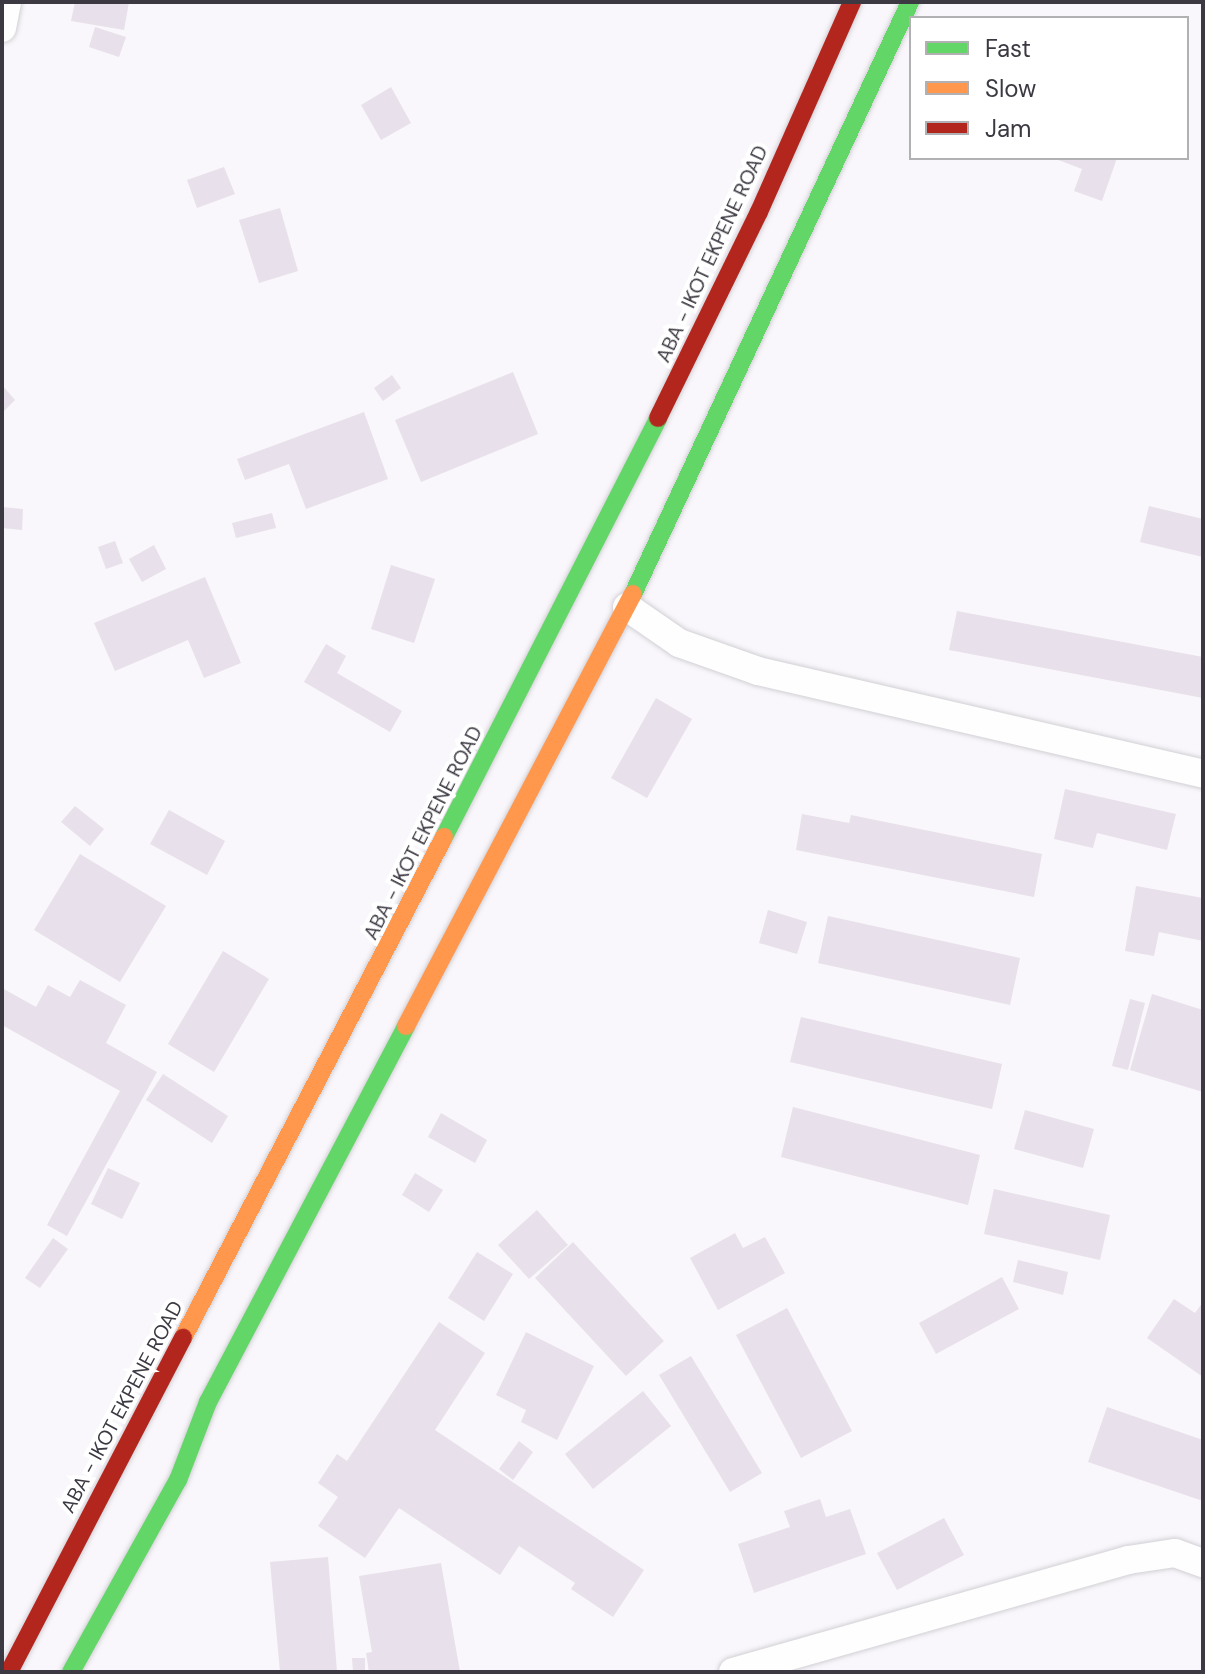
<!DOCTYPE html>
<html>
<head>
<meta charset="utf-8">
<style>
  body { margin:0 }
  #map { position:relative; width:1205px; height:1674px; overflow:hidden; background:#f9f7fb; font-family:"DM Sans",sans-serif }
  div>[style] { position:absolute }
  .building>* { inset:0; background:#e8e0ea }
  .roads { filter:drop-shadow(0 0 2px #d2d0d5) drop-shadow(0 0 2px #d2d0d5) }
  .street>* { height:28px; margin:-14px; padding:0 14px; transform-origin:14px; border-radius:14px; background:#fefefe }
  .fast>* { height:18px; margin:-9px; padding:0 9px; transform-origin:9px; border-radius:9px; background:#63d668 }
  .slow>* { height:18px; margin:-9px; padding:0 9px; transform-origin:9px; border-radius:9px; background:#ff974d }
  .jam>* { height:18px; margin:-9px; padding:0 9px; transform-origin:9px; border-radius:9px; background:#b3261e }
  span { translate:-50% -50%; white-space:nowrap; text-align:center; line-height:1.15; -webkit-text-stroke:8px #fff; paint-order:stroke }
  .street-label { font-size:20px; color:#3d3942 }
  .frame { position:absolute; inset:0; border:4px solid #3d3942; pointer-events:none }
  .legend { position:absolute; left:909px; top:16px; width:280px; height:144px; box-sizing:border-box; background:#fff; border:2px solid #b1b0b3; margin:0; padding:10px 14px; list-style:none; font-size:24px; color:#3d3942 }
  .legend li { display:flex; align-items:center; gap:16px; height:40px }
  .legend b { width:40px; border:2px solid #b1b0b3 }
</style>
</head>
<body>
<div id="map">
  <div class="building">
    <div style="clip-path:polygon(75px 2px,129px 2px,124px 30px,71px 21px)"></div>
    <div style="clip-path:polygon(95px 27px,126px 37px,119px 57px,89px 47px)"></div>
    <div style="clip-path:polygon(391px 87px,411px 123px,381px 140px,361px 105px)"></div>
    <div style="clip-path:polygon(1053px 158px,1117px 158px,1102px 201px,1074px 191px,1082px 169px)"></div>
    <div style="clip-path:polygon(224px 167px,235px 194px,197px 208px,187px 180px)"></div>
    <div style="clip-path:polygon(280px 208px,298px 271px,259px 283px,239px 220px)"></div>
    <div style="clip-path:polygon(513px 372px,538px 434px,421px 482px,395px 420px)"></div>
    <div style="clip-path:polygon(392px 375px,401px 388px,383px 401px,374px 388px)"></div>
    <div style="clip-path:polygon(2px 385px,15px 400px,2px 413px)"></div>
    <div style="clip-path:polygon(364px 412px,388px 479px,306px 509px,289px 464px,245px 480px,237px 459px)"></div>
    <div style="clip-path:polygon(1149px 506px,1203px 519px,1203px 557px,1140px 542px)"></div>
    <div style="clip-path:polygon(2px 507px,23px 509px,22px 530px,2px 528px)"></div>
    <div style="clip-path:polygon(272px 513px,276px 528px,236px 538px,232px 523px)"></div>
    <div style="clip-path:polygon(115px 541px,123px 563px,106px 569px,98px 547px)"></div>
    <div style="clip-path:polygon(154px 545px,166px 569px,142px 582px,129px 559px)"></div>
    <div style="clip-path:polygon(391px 565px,435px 579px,414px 643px,371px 629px)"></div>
    <div style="clip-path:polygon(205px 577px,241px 663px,204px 678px,188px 640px,115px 671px,94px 623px)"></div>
    <div style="clip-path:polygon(957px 611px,1203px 657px,1203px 698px,949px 650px)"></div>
    <div style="clip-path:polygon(326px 644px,346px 656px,337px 673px,402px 711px,390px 732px,304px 682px)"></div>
    <div style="clip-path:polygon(656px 698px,692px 719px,647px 798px,611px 778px)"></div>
    <div style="clip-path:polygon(1065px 789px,1176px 814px,1167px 850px,1097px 833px,1093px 848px,1054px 839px)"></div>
    <div style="clip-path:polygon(75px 806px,104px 829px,90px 846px,61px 822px)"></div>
    <div style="clip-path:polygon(169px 810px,225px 841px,207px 875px,150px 844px)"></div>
    <div style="clip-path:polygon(802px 814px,849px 823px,851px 815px,1042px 854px,1034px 897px,796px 850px)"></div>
    <div style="clip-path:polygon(80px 854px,166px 906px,120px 982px,34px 930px)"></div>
    <div style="clip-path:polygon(1136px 886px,1203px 898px,1203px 941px,1159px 932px,1154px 956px,1125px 951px)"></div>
    <div style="clip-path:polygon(768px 910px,807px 922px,797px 954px,759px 943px)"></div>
    <div style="clip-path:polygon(828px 916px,1020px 958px,1010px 1005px,818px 963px)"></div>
    <div style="clip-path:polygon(223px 951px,269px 979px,214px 1072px,168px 1044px)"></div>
    <div style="clip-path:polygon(80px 980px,126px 1005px,106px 1043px,157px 1072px,67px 1236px,47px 1225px,120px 1091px,2px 1025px,2px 988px,36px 1007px,48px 985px,70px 997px)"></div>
    <div style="clip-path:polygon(1152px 994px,1203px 1010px,1203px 1092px,1130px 1070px)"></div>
    <div style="clip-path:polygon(1130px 999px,1145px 1003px,1128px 1070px,1112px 1066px)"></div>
    <div style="clip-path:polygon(801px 1017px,1002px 1064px,992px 1109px,790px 1062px)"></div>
    <div style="clip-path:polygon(163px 1074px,228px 1116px,212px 1143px,146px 1100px)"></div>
    <div style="clip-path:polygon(793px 1107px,980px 1155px,968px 1205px,781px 1157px)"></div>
    <div style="clip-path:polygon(1025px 1110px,1094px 1129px,1083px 1168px,1014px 1149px)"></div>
    <div style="clip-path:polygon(441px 1113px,487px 1140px,475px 1163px,428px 1137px)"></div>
    <div style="clip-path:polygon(108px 1168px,140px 1183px,122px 1219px,91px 1204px)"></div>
    <div style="clip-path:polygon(415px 1173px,443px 1190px,429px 1212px,402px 1195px)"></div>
    <div style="clip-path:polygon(994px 1189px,1110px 1215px,1100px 1260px,984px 1234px)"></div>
    <div style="clip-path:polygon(537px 1210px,568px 1245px,529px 1279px,498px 1245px)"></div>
    <div style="clip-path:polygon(735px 1233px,743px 1248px,765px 1237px,785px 1273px,718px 1310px,690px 1258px)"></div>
    <div style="clip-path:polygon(53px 1238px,68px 1249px,40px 1288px,25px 1278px)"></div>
    <div style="clip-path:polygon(573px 1242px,664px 1341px,626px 1376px,535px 1278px)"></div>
    <div style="clip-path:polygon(477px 1252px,513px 1274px,484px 1321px,448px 1298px)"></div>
    <div style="clip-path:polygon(1018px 1260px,1068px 1272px,1063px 1295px,1013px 1282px)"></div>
    <div style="clip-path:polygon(1002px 1277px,1019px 1309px,936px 1354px,919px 1323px)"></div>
    <div style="clip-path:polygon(1174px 1299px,1195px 1313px,1203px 1302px,1203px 1377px,1147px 1338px)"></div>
    <div style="clip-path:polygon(787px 1308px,852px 1431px,801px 1458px,736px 1335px)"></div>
    <div style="clip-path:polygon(439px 1322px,485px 1353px,435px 1430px,644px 1570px,613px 1617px,571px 1589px,575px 1583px,519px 1546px,500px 1575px,399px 1508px,365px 1558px,318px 1526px,338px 1497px,318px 1483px,337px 1454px,347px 1461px)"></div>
    <div style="clip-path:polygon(526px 1332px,594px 1366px,557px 1440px,521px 1422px,526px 1410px,496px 1395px)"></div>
    <div style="clip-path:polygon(691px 1356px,762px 1473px,730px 1492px,659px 1375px)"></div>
    <div style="clip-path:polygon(643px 1391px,671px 1426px,593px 1489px,565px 1454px)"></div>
    <div style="clip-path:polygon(1107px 1407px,1203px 1440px,1203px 1501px,1088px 1462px)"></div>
    <div style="clip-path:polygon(519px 1441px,533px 1452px,513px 1480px,499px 1469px)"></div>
    <div style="clip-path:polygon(820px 1499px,826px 1517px,850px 1509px,866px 1554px,754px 1593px,738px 1544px,790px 1527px,784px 1511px)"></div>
    <div style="clip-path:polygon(944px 1518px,964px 1555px,897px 1590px,877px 1553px)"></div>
    <div style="clip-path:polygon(328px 1557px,337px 1672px,280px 1672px,270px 1562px)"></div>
    <div style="clip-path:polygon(441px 1563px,460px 1672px,369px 1672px,366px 1653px,372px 1652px,359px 1576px)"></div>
    <div style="clip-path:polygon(352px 1658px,365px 1658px,365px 1672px,353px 1672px)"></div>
  </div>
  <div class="roads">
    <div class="street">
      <div style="left:2px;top:28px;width:26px;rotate:-79deg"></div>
      <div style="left:627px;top:607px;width:63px;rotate:34.7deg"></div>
      <div style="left:679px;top:643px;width:84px;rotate:19.5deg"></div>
      <div style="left:758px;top:671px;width:457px;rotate:13deg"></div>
      <div style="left:733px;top:1672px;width:411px;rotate:-15.8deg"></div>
      <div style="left:1128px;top:1560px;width:48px;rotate:-8.5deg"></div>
      <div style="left:1175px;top:1553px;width:30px;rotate:20deg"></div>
    </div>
    <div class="fast">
      <div style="left:633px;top:594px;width:654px;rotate:-64.92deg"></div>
      <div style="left:444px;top:837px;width:470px;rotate:-62.9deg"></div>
      <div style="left:71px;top:1672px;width:220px;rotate:-60.9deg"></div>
      <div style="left:178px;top:1480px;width:84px;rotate:-69deg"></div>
      <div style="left:208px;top:1402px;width:425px;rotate:-62.2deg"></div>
    </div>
    <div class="slow">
      <div style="left:406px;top:1026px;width:488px;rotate:-62.3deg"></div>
      <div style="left:183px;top:1338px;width:565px;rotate:-62.48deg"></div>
    </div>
    <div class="jam">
      <div style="left:658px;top:418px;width:229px;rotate:-63.9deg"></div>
      <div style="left:759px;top:212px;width:230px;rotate:-66.1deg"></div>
      <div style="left:9px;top:1672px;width:377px;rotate:-62.5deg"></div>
    </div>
  </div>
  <div class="street-label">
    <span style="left:712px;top:254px;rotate:-65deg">ABA - IKOT EKPENE ROAD</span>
    <span style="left:423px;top:833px;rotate:-63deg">ABA - IKOT EKPENE ROAD</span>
    <span style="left:122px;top:1407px;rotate:-62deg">ABA - IKOT EKPENE ROAD</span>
  </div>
  <div class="frame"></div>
  <ul class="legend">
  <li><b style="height:10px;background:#63d668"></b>Fast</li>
  <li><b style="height:10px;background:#ff974d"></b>Slow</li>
  <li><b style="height:10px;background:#b3261e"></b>Jam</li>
  </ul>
</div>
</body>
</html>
